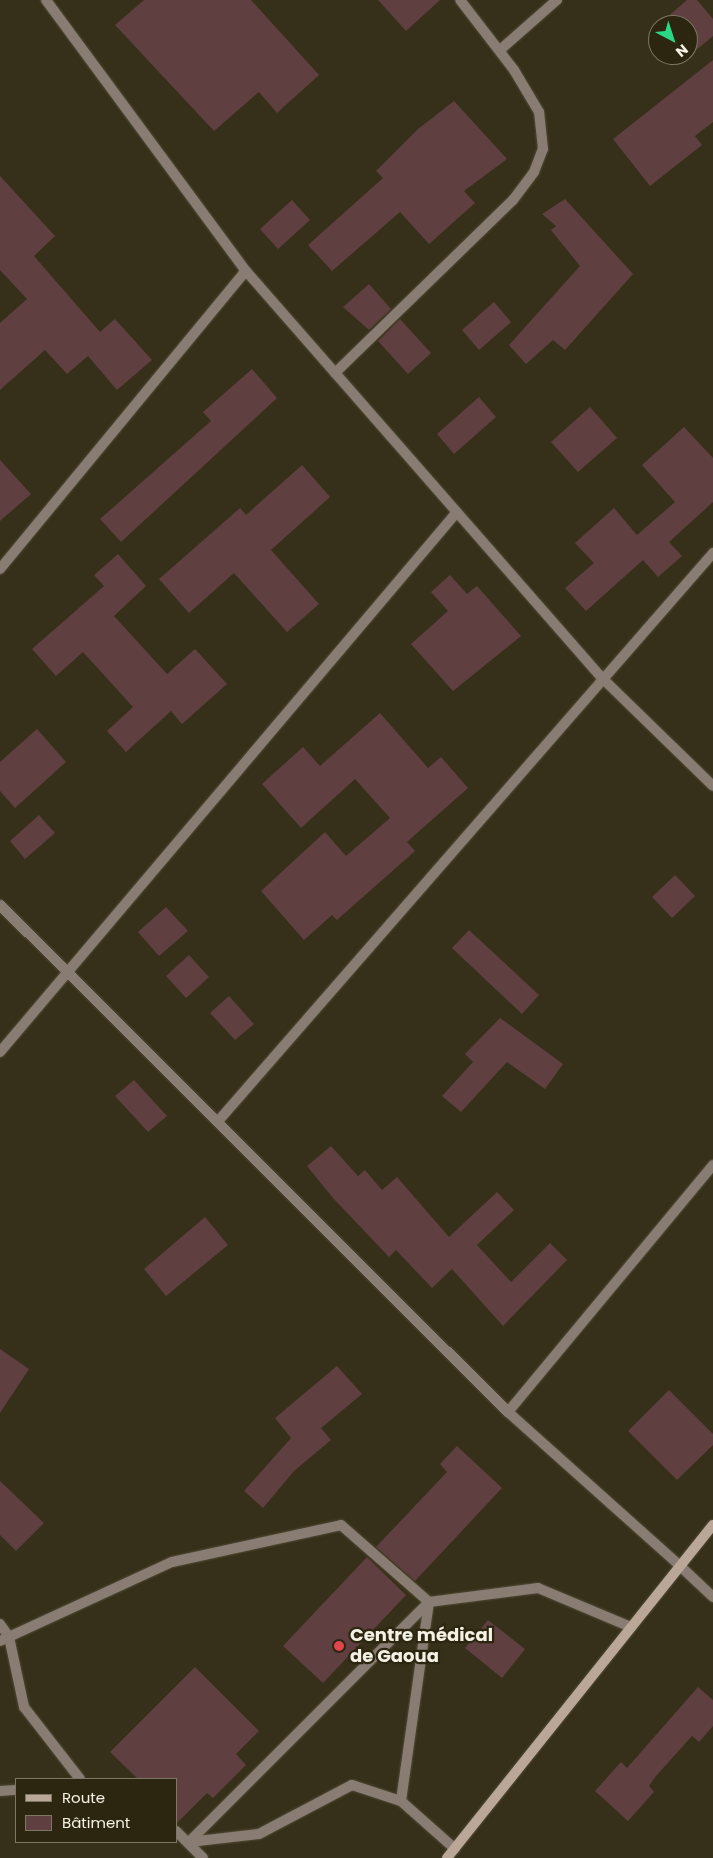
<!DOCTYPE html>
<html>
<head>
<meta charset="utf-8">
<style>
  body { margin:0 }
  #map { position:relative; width:713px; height:1858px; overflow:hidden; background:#36301a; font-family:Poppins,sans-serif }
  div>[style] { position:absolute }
  .building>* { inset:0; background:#5f3f3f }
  .roads { filter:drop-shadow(0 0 1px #514b36) drop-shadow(0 0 1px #514b36) }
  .service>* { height:10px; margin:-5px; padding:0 5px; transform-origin:5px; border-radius:5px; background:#887c73 }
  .minor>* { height:10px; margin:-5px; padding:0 5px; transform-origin:5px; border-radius:5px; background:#887c73 }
  .tertiary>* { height:10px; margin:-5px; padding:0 5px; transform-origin:5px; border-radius:5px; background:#887c73 }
  .secondary>* { height:10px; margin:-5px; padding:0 5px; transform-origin:5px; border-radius:5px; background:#baa798 }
  .dots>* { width:14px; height:14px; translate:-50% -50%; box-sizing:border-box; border:2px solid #2c2610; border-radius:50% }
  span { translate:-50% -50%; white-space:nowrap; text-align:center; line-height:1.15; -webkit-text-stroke:4.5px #2c2610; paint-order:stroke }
  .poi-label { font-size:18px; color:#f5f1e4; font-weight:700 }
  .left { translate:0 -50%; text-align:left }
  .legend { position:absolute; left:15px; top:1778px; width:162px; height:65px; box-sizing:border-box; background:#2c2610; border:1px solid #7c7765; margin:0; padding:6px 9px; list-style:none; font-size:15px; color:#f5f1e4 }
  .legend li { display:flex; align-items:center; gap:10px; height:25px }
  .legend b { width:25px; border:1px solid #7c7765 }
  .north { position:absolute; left:648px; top:15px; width:50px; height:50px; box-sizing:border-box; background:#2c2610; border:1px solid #7c7765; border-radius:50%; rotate:140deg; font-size:14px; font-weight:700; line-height:20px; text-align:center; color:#f5f1e4 }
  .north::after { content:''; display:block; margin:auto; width:18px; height:22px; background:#2ad884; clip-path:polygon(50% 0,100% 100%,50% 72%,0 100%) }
</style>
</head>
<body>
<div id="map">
  <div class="building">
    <div style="clip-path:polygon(144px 0,251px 0,319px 75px,277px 113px,259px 92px,214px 131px,115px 25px)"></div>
    <div style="clip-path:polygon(378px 0,440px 0,406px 31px)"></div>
    <div style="clip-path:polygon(687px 0,697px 0,713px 19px,713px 36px,688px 57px,688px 25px,658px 25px)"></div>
    <div style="clip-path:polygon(713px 60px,713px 122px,695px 136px,702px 145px,650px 186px,613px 139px)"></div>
    <div style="clip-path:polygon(454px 101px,507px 159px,464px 191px,475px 203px,429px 244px,400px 212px,332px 271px,308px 245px,383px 178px,376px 171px,418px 129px)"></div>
    <div style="clip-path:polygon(0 176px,55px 236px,34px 256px,100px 332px,115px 319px,152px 360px,117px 390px,88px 356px,67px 374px,45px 350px,0 390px,0 323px,27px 299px,0 270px)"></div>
    <div style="clip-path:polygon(565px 199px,633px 274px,565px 350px,553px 340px,526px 364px,509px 345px,580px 266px,551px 230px,556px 226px,542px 214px)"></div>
    <div style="clip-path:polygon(292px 200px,310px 220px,278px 249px,260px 229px)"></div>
    <div style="clip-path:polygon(369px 284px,391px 309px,369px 330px,343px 307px)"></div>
    <div style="clip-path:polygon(494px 302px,511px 322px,479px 350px,462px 330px)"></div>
    <div style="clip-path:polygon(400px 319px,431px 353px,408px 374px,378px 341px)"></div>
    <div style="clip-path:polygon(252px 369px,277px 398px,121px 542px,100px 519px,211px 421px,203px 412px)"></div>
    <div style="clip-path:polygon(479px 397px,496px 417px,454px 454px,437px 434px)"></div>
    <div style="clip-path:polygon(590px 407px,617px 438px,578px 472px,551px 442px)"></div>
    <div style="clip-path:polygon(684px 427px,713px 458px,713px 502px,669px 542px,682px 556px,658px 577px,643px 560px,586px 611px,565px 588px,594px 563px,575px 543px,614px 508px,637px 535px,675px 502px,642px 465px)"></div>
    <div style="clip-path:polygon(0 460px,31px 494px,0 521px)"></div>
    <div style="clip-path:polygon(302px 465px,330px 497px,271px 550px,319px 604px,287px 632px,234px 573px,189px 613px,159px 579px,240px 508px,246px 515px)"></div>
    <div style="clip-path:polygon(118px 554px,146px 586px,114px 616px,167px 674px,195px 649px,227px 684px,182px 724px,171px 711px,126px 752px,107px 731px,133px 707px,83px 652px,56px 676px,32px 649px,104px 586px,94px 575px)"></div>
    <div style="clip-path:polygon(450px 575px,467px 594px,477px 586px,521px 636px,453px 691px,411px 644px,448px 611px,431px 592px)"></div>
    <div style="clip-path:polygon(380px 713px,428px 768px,441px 757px,468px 788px,407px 842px,415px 851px,337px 920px,332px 915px,304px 940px,261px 891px,325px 832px,346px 856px,390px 818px,355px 779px,301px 828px,262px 784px,303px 747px,320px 766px)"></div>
    <div style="clip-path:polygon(37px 729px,66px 762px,15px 808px,0 791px,0 762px)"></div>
    <div style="clip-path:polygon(39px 815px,55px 833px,25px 859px,10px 841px)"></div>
    <div style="clip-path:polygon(675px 875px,695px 896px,672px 918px,652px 897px)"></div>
    <div style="clip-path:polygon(166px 907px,188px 931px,159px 956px,138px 932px)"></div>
    <div style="clip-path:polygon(469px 930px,539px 995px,522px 1014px,452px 948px)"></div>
    <div style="clip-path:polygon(189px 955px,209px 977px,186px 998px,166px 976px)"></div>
    <div style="clip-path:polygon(229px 996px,254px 1024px,235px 1040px,210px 1013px)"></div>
    <div style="clip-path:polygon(500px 1018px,563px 1064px,545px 1089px,507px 1062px,461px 1112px,442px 1096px,473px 1062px,465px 1054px)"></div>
    <div style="clip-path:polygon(134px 1080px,167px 1116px,148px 1132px,115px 1096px)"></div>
    <div style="clip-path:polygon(331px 1146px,358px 1176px,365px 1170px,382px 1190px,397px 1177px,449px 1237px,497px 1192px,514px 1210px,477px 1245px,511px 1282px,550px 1243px,567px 1260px,503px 1326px,452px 1269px,432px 1288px,396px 1250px,389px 1257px,333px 1198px,307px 1166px)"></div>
    <div style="clip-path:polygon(205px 1217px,228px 1245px,166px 1296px,144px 1269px)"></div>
    <div style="clip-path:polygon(0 1349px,29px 1369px,0 1413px)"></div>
    <div style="clip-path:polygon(337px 1366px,362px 1394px,321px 1428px,331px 1440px,294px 1471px,263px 1508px,244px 1491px,291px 1438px,275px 1418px)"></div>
    <div style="clip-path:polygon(669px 1390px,713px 1434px,713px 1445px,677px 1480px,628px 1431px)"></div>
    <div style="clip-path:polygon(457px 1446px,502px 1488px,415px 1581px,376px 1547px,447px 1472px,440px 1464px)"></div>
    <div style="clip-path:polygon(0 1481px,44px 1523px,16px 1551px,0 1535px)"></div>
    <div style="clip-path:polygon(367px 1557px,406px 1595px,323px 1683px,283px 1646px)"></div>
    <div style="clip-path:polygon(488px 1620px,525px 1649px,502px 1678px,465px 1648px)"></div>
    <div style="clip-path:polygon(195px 1667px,259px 1731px,236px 1754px,246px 1765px,213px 1798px,207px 1793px,176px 1824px,176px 1779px,138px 1779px,110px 1752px)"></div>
    <div style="clip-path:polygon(698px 1687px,713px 1700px,713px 1726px,699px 1742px,692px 1736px,656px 1776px,649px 1786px,654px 1792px,628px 1821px,595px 1791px,621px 1762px,627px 1768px)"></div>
  </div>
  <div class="roads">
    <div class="service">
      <div style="left:0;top:1624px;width:16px;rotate:55deg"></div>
      <div style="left:9px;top:1637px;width:72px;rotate:77.9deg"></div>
      <div style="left:24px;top:1707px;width:91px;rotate:52.1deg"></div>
      <div style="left:0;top:1641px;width:189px;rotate:-24.7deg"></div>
      <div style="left:172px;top:1562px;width:173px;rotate:-12.3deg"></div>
      <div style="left:341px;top:1525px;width:117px;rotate:41.2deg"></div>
      <div style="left:429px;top:1602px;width:110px;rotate:-7.3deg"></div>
      <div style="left:538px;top:1588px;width:101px;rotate:22.8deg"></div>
      <div style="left:0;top:1791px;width:16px;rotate:-4deg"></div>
      <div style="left:401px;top:1801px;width:201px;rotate:-82deg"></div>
      <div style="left:176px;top:1831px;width:38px;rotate:45deg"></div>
      <div style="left:189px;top:1842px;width:339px;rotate:-45deg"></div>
      <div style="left:189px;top:1842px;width:70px;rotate:-6.5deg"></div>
      <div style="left:259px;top:1834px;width:105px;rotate:-27.8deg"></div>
      <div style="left:352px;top:1785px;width:52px;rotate:18.1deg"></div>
      <div style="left:401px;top:1801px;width:72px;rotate:41.6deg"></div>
    </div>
    <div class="minor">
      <div style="left:46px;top:0;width:337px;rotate:53.6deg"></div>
      <div style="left:246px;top:271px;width:539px;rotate:48.83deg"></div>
      <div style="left:601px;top:677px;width:156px;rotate:44.2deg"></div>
      <div style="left:500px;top:50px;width:76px;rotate:-41.3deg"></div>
      <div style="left:335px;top:373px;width:248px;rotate:-44.2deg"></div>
      <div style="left:513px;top:200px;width:35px;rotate:-53deg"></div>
      <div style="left:534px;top:172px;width:25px;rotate:-69deg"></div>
      <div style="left:543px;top:149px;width:37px;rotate:-96deg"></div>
      <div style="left:539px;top:112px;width:49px;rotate:-120.8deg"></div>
      <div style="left:514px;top:70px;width:88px;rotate:-127.6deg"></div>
      <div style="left:0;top:569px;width:386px;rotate:-50.5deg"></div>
      <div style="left:0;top:1052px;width:707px;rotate:-49.76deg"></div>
      <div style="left:220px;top:1119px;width:751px;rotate:-48.94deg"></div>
      <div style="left:508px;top:1412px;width:321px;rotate:-50.3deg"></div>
      <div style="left:679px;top:1565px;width:47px;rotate:43.3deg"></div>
    </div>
    <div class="tertiary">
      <div style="left:0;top:905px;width:718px;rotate:44.94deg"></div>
      <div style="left:508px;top:1412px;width:229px;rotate:41.8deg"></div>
    </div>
    <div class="secondary">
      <div style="left:447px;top:1858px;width:426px;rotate:-51.4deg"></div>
    </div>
  </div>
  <div class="dots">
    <div style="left:339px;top:1646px;background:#e0444e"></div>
  </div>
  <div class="poi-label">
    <span class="left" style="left:350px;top:1646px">Centre médical<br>de Gaoua</span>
  </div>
  <ul class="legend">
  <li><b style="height:6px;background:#baa798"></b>Route</li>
  <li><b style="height:14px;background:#5f3f3f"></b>Bâtiment</li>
  </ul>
  <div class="north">N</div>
</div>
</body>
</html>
